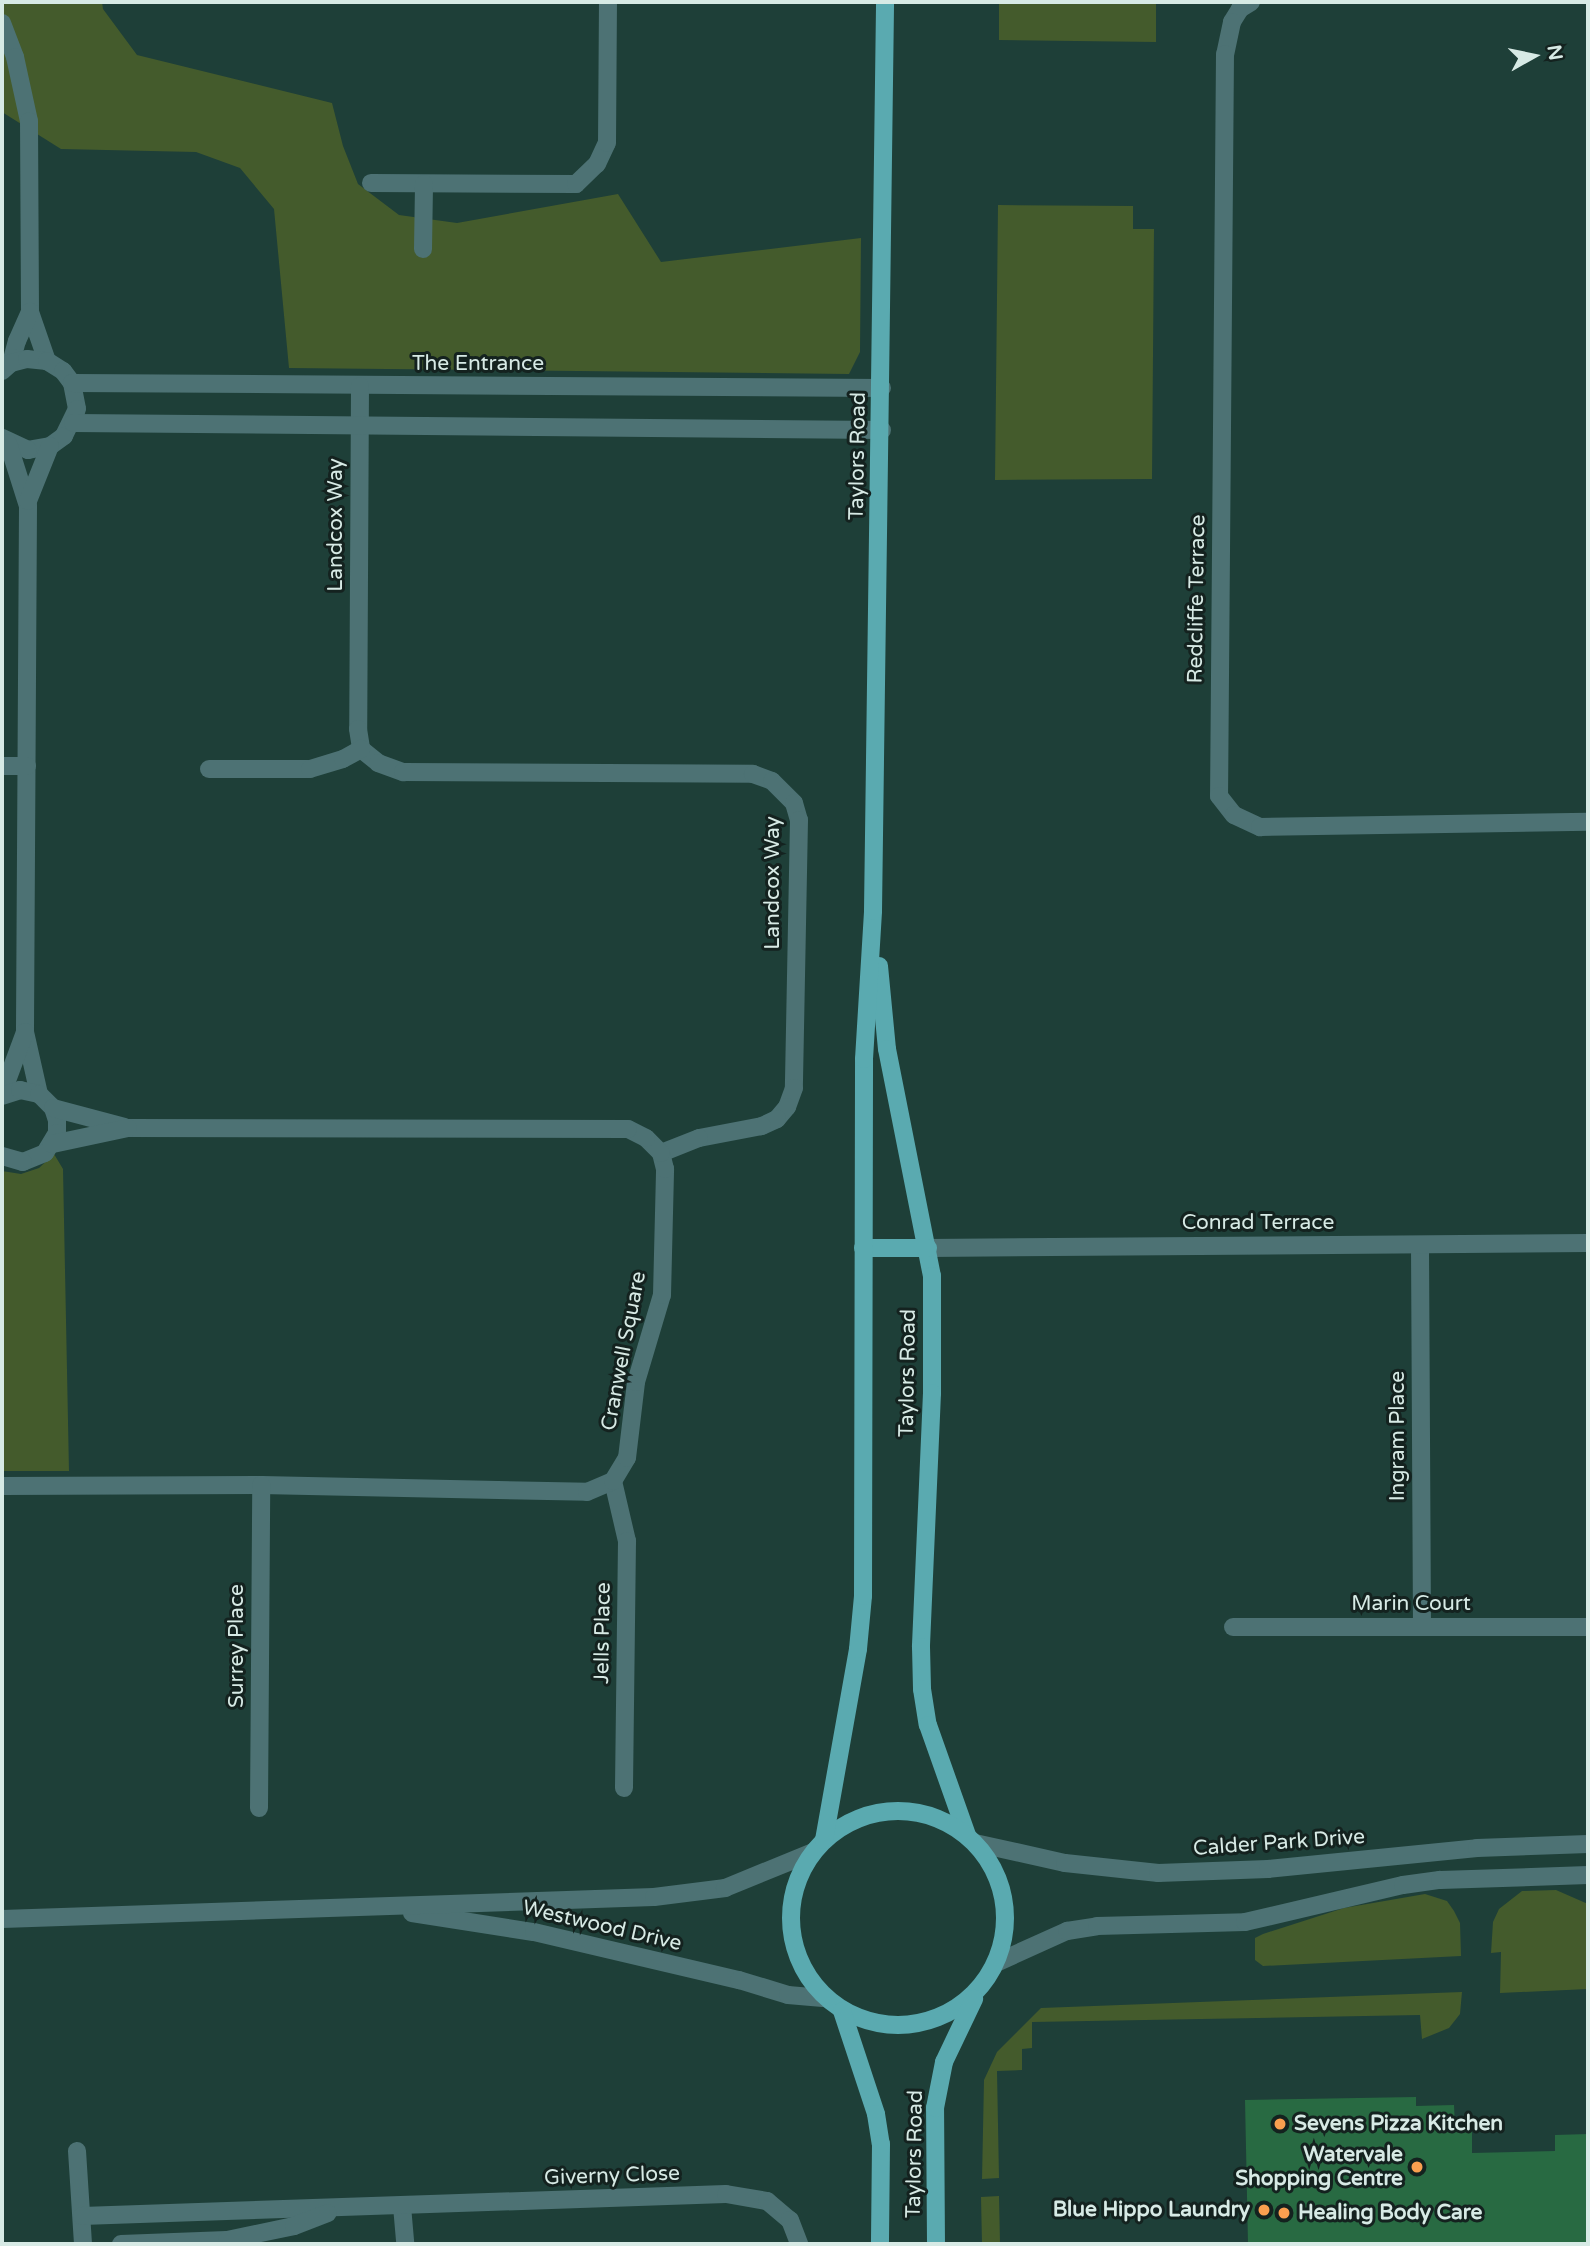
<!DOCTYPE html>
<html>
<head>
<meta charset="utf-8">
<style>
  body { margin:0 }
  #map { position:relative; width:1590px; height:2246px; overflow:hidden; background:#1e3f38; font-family:"Varela Round",sans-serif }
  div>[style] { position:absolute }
  .green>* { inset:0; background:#445b2c }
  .building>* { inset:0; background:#286a42 }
  .minor>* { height:18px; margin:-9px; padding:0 9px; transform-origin:9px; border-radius:9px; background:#4d7274 }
  .major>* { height:18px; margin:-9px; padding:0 9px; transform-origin:9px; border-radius:9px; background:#5aaab0 }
  .major>.ring { margin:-9px; padding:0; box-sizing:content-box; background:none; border:18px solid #5aaab0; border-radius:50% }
  .dots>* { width:19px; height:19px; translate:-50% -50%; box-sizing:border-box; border:4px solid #14221f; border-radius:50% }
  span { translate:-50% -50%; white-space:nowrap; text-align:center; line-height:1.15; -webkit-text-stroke:6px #14221f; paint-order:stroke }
  .street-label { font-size:21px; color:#d7eae5 }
  .poi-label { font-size:21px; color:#d7eae5; font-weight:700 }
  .left { translate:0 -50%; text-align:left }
  .right { translate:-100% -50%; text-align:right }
  .frame { position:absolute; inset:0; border:4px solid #d7eae5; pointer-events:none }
  .north { position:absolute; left:1499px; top:21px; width:70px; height:70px; -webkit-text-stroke:5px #14221f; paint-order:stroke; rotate:81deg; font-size:19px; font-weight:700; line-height:28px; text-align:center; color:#d7eae5 }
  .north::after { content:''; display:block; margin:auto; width:24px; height:32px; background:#d7eae5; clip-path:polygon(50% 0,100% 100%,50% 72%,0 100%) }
</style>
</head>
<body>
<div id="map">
  <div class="green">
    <div style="clip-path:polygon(2px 2px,102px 2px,103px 9px,137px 55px,332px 103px,343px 146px,358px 184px,399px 215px,457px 223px,618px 194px,661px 262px,861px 238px,860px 352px,849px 374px,289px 368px,274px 209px,240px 168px,196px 152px,61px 149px,2px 112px)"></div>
    <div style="clip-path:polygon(999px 2px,1156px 2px,1156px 42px,999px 40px)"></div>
    <div style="clip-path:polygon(998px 205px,1133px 206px,1133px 229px,1154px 229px,1152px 479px,995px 480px)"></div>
    <div style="clip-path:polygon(54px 1154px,63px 1169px,69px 1471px,2px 1471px,2px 1171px,21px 1174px,39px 1168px)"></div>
    <div style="clip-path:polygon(1556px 1890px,1588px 1904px,1588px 1989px,1500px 1993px,1501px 1952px,1491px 1953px,1493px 1922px,1499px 1909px,1522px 1891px)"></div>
    <div style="clip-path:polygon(1425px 1894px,1447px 1901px,1454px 1911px,1460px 1923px,1461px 1956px,1263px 1966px,1255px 1960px,1255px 1938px,1263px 1934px,1344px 1908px)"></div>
    <div style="clip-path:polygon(1462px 1992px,1460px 2014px,1449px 2028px,1422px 2039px,1420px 2015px,1032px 2022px,1032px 2048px,1022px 2049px,1022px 2070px,997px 2071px,999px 2178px,982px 2179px,984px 2080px,997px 2052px,1041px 2008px)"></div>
    <div style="clip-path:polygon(999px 2196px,1000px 2243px,1025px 2244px,982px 2244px,981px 2197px)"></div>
  </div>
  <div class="building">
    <div style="clip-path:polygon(1416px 2097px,1416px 2106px,1454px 2105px,1455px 2126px,1472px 2125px,1472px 2153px,1555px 2151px,1555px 2135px,1588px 2134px,1588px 2244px,1248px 2244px,1245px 2100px)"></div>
  </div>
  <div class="minor">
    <div style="left:1251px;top:2px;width:13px;rotate:148deg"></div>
    <div style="left:1240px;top:9px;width:15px;rotate:122deg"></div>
    <div style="left:1232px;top:22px;width:33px;rotate:102deg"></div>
    <div style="left:1225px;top:54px;width:742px;rotate:90.46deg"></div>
    <div style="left:1219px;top:796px;width:24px;rotate:52deg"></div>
    <div style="left:1234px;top:815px;width:29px;rotate:25deg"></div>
    <div style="left:1260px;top:827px;width:328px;rotate:-0.9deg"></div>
    <div style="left:2px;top:23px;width:36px;rotate:69deg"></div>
    <div style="left:15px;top:57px;width:66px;rotate:77.7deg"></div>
    <div style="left:29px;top:121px;width:191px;rotate:89.7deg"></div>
    <div style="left:30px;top:312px;width:52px;rotate:70.9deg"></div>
    <div style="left:371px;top:183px;width:205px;rotate:0.3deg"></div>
    <div style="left:576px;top:184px;width:29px;rotate:-44deg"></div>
    <div style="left:597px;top:164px;width:23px;rotate:-65deg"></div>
    <div style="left:607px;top:143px;width:141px;rotate:-89.6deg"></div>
    <div style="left:423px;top:249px;width:65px;rotate:-89.1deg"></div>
    <div style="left:11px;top:363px;width:23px;rotate:-75deg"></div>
    <div style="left:17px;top:341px;width:32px;rotate:-66deg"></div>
    <div style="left:2px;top:371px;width:12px;rotate:-42deg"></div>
    <div style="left:11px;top:363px;width:16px;rotate:-14deg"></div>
    <div style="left:27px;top:359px;width:20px;rotate:6deg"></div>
    <div style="left:47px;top:361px;width:19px;rotate:32deg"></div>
    <div style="left:63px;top:371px;width:15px;rotate:53deg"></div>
    <div style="left:72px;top:383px;width:26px;rotate:79deg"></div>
    <div style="left:77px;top:409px;width:30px;rotate:116deg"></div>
    <div style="left:64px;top:436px;width:17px;rotate:144deg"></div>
    <div style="left:50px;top:446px;width:22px;rotate:170deg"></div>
    <div style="left:28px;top:450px;width:29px;rotate:-155deg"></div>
    <div style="left:72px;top:383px;width:810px;rotate:0.35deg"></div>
    <div style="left:360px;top:386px;width:343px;rotate:90.3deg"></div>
    <div style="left:358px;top:729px;width:20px;rotate:81deg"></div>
    <div style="left:361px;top:749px;width:22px;rotate:39deg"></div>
    <div style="left:378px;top:763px;width:27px;rotate:20deg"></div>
    <div style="left:403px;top:772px;width:350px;rotate:0.3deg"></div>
    <div style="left:753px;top:774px;width:20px;rotate:20deg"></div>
    <div style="left:772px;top:781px;width:31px;rotate:45deg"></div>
    <div style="left:794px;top:803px;width:18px;rotate:74deg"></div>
    <div style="left:799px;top:820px;width:268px;rotate:91.1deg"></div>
    <div style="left:794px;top:1088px;width:20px;rotate:110deg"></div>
    <div style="left:787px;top:1107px;width:16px;rotate:130deg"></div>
    <div style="left:777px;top:1119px;width:17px;rotate:155deg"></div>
    <div style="left:762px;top:1126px;width:64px;rotate:169.2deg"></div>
    <div style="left:699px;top:1138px;width:41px;rotate:158.5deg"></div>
    <div style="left:73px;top:423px;width:809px;rotate:0.5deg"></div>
    <div style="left:8px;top:443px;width:66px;rotate:72.4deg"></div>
    <div style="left:28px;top:506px;width:526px;rotate:90.33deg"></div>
    <div style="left:25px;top:1032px;width:64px;rotate:77.3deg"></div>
    <div style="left:28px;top:501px;width:59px;rotate:-68.2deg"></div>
    <div style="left:2px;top:766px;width:25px"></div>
    <div style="left:209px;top:769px;width:101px"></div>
    <div style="left:310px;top:769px;width:34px;rotate:-17deg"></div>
    <div style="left:343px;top:759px;width:21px;rotate:-29deg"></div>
    <div style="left:2px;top:1094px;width:66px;rotate:-69.6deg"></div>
    <div style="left:2px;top:1096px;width:19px;rotate:-18deg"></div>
    <div style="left:20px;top:1090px;width:19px;rotate:12deg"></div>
    <div style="left:39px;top:1094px;width:20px;rotate:45deg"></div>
    <div style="left:53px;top:1108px;width:13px;rotate:72deg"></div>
    <div style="left:57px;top:1120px;width:13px;rotate:90deg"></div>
    <div style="left:57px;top:1133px;width:23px;rotate:121deg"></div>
    <div style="left:45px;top:1153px;width:24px;rotate:158deg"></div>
    <div style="left:23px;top:1162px;width:22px;rotate:-164deg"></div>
    <div style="left:53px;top:1108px;width:74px;rotate:14.8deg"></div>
    <div style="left:1420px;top:1246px;width:381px;rotate:89.7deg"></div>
    <div style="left:928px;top:1248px;width:660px;rotate:-0.43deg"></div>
    <div style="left:613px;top:1481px;width:62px;rotate:76.9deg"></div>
    <div style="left:627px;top:1541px;width:247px;rotate:90.7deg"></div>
    <div style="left:2px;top:1486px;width:259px;rotate:-0.2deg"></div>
    <div style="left:261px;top:1485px;width:326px;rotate:1.2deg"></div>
    <div style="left:587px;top:1492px;width:28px;rotate:-23deg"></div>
    <div style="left:613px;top:1481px;width:27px;rotate:-59deg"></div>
    <div style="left:627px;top:1458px;width:77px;rotate:-83.2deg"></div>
    <div style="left:636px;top:1382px;width:91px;rotate:-73.4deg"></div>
    <div style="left:662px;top:1295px;width:126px;rotate:-88.6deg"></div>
    <div style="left:665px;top:1169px;width:16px;rotate:-104deg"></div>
    <div style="left:661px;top:1153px;width:21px;rotate:-135deg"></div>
    <div style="left:646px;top:1138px;width:20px;rotate:-153deg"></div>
    <div style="left:628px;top:1129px;width:500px;rotate:-179.89deg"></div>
    <div style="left:128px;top:1128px;width:78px;rotate:168.1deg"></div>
    <div style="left:1233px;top:1627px;width:355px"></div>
    <div style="left:259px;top:1808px;width:323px;rotate:-89.6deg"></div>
    <div style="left:975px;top:1843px;width:92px;rotate:12.5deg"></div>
    <div style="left:1065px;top:1863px;width:94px;rotate:6.1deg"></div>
    <div style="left:1158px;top:1873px;width:110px;rotate:-2.1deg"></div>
    <div style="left:1268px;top:1869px;width:210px;rotate:-5.7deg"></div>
    <div style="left:1477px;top:1848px;width:111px;rotate:-2.1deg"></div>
    <div style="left:412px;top:1913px;width:123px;rotate:8.9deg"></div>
    <div style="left:534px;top:1932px;width:211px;rotate:13.2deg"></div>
    <div style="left:739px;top:1980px;width:51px;rotate:17deg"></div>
    <div style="left:788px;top:1995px;width:38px;rotate:5deg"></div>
    <div style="left:2px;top:1919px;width:652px;rotate:-1.93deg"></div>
    <div style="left:654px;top:1897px;width:72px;rotate:-7.2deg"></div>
    <div style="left:725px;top:1888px;width:95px;rotate:-22.2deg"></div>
    <div style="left:996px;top:1963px;width:78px;rotate:-24.3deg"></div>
    <div style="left:1067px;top:1931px;width:30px;rotate:-9deg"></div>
    <div style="left:1097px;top:1926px;width:148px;rotate:-1.5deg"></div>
    <div style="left:1245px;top:1922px;width:162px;rotate:-13.2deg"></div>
    <div style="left:1403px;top:1885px;width:37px;rotate:-8deg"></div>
    <div style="left:1440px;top:1880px;width:148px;rotate:-1.9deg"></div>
    <div style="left:77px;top:2151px;width:93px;rotate:86.3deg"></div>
    <div style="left:402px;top:2206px;width:38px;rotate:85deg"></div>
    <div style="left:82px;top:2216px;width:644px;rotate:-1.96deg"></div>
    <div style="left:726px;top:2194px;width:42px;rotate:9.7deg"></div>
    <div style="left:767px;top:2201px;width:30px;rotate:40deg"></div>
    <div style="left:790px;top:2220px;width:26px;rotate:69deg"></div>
    <div style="left:121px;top:2244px;width:106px;rotate:-2.2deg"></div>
    <div style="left:227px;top:2240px;width:68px;rotate:-11.8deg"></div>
    <div style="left:294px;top:2226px;width:36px;rotate:-21deg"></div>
  </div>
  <div class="major">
    <div style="left:879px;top:966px;width:83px;rotate:84.5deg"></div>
    <div style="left:887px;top:1049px;width:231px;rotate:78.8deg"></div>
    <div style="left:932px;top:1276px;width:117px;rotate:90deg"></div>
    <div style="left:932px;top:1393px;width:254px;rotate:92.5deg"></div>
    <div style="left:921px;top:1647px;width:42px;rotate:88.6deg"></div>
    <div style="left:922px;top:1689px;width:36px;rotate:81deg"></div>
    <div style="left:928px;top:1725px;width:117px;rotate:70.5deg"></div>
    <div style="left:863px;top:1248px;width:65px"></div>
    <div class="ring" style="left:791px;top:1811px;width:196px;height:196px"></div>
    <div style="left:824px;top:1840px;width:194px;rotate:-79.9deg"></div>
    <div style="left:858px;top:1649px;width:53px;rotate:-84.6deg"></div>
    <div style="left:863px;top:1596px;width:537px;rotate:-89.89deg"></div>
    <div style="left:864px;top:1059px;width:148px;rotate:-86.5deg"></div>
    <div style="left:873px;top:911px;width:909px;rotate:-89.24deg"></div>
    <div style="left:842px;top:2011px;width:108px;rotate:71.7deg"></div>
    <div style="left:876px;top:2114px;width:30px;rotate:81deg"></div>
    <div style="left:881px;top:2144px;width:100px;rotate:90.6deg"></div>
    <div style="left:936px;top:2244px;width:136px;rotate:-90.4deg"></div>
    <div style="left:935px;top:2108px;width:47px;rotate:-78.9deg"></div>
    <div style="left:944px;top:2062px;width:70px;rotate:-64.5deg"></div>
  </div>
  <div class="dots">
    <div style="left:1280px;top:2124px;background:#fa9f4f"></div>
    <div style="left:1417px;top:2167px;background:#fa9f4f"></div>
    <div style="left:1264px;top:2210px;background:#fa9f4f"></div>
    <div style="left:1284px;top:2213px;background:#fa9f4f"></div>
  </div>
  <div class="street-label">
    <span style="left:478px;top:364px">The Entrance</span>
    <span style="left:858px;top:456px;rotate:-89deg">Taylors Road</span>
    <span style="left:336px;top:525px;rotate:-90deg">Landcox Way</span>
    <span style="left:1197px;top:599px;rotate:-89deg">Redcliffe Terrace</span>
    <span style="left:773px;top:883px;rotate:-90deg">Landcox Way</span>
    <span style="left:1258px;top:1223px">Conrad Terrace</span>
    <span style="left:624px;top:1351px;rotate:-79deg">Cranwell Square</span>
    <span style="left:908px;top:1373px;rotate:-89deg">Taylors Road</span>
    <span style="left:1398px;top:1436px;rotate:-90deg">Ingram Place</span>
    <span style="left:1411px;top:1604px">Marin Court</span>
    <span style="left:603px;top:1633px;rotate:-89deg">Jells Place</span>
    <span style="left:237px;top:1646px;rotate:-90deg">Surrey Place</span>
    <span style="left:1279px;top:1843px;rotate:-4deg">Calder Park Drive</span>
    <span style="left:602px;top:1926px;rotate:13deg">Westwood Drive</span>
    <span style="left:915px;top:2154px;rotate:-89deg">Taylors Road</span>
    <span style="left:612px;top:2176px;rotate:-2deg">Giverny Close</span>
  </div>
  <div class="poi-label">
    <span class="left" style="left:1294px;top:2124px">Sevens Pizza Kitchen</span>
    <span class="right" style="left:1403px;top:2167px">Watervale<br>Shopping Centre</span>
    <span class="right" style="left:1250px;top:2210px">Blue Hippo Laundry</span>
    <span class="left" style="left:1298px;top:2213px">Healing Body Care</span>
  </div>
  <div class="frame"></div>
  <div class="north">N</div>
</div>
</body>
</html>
